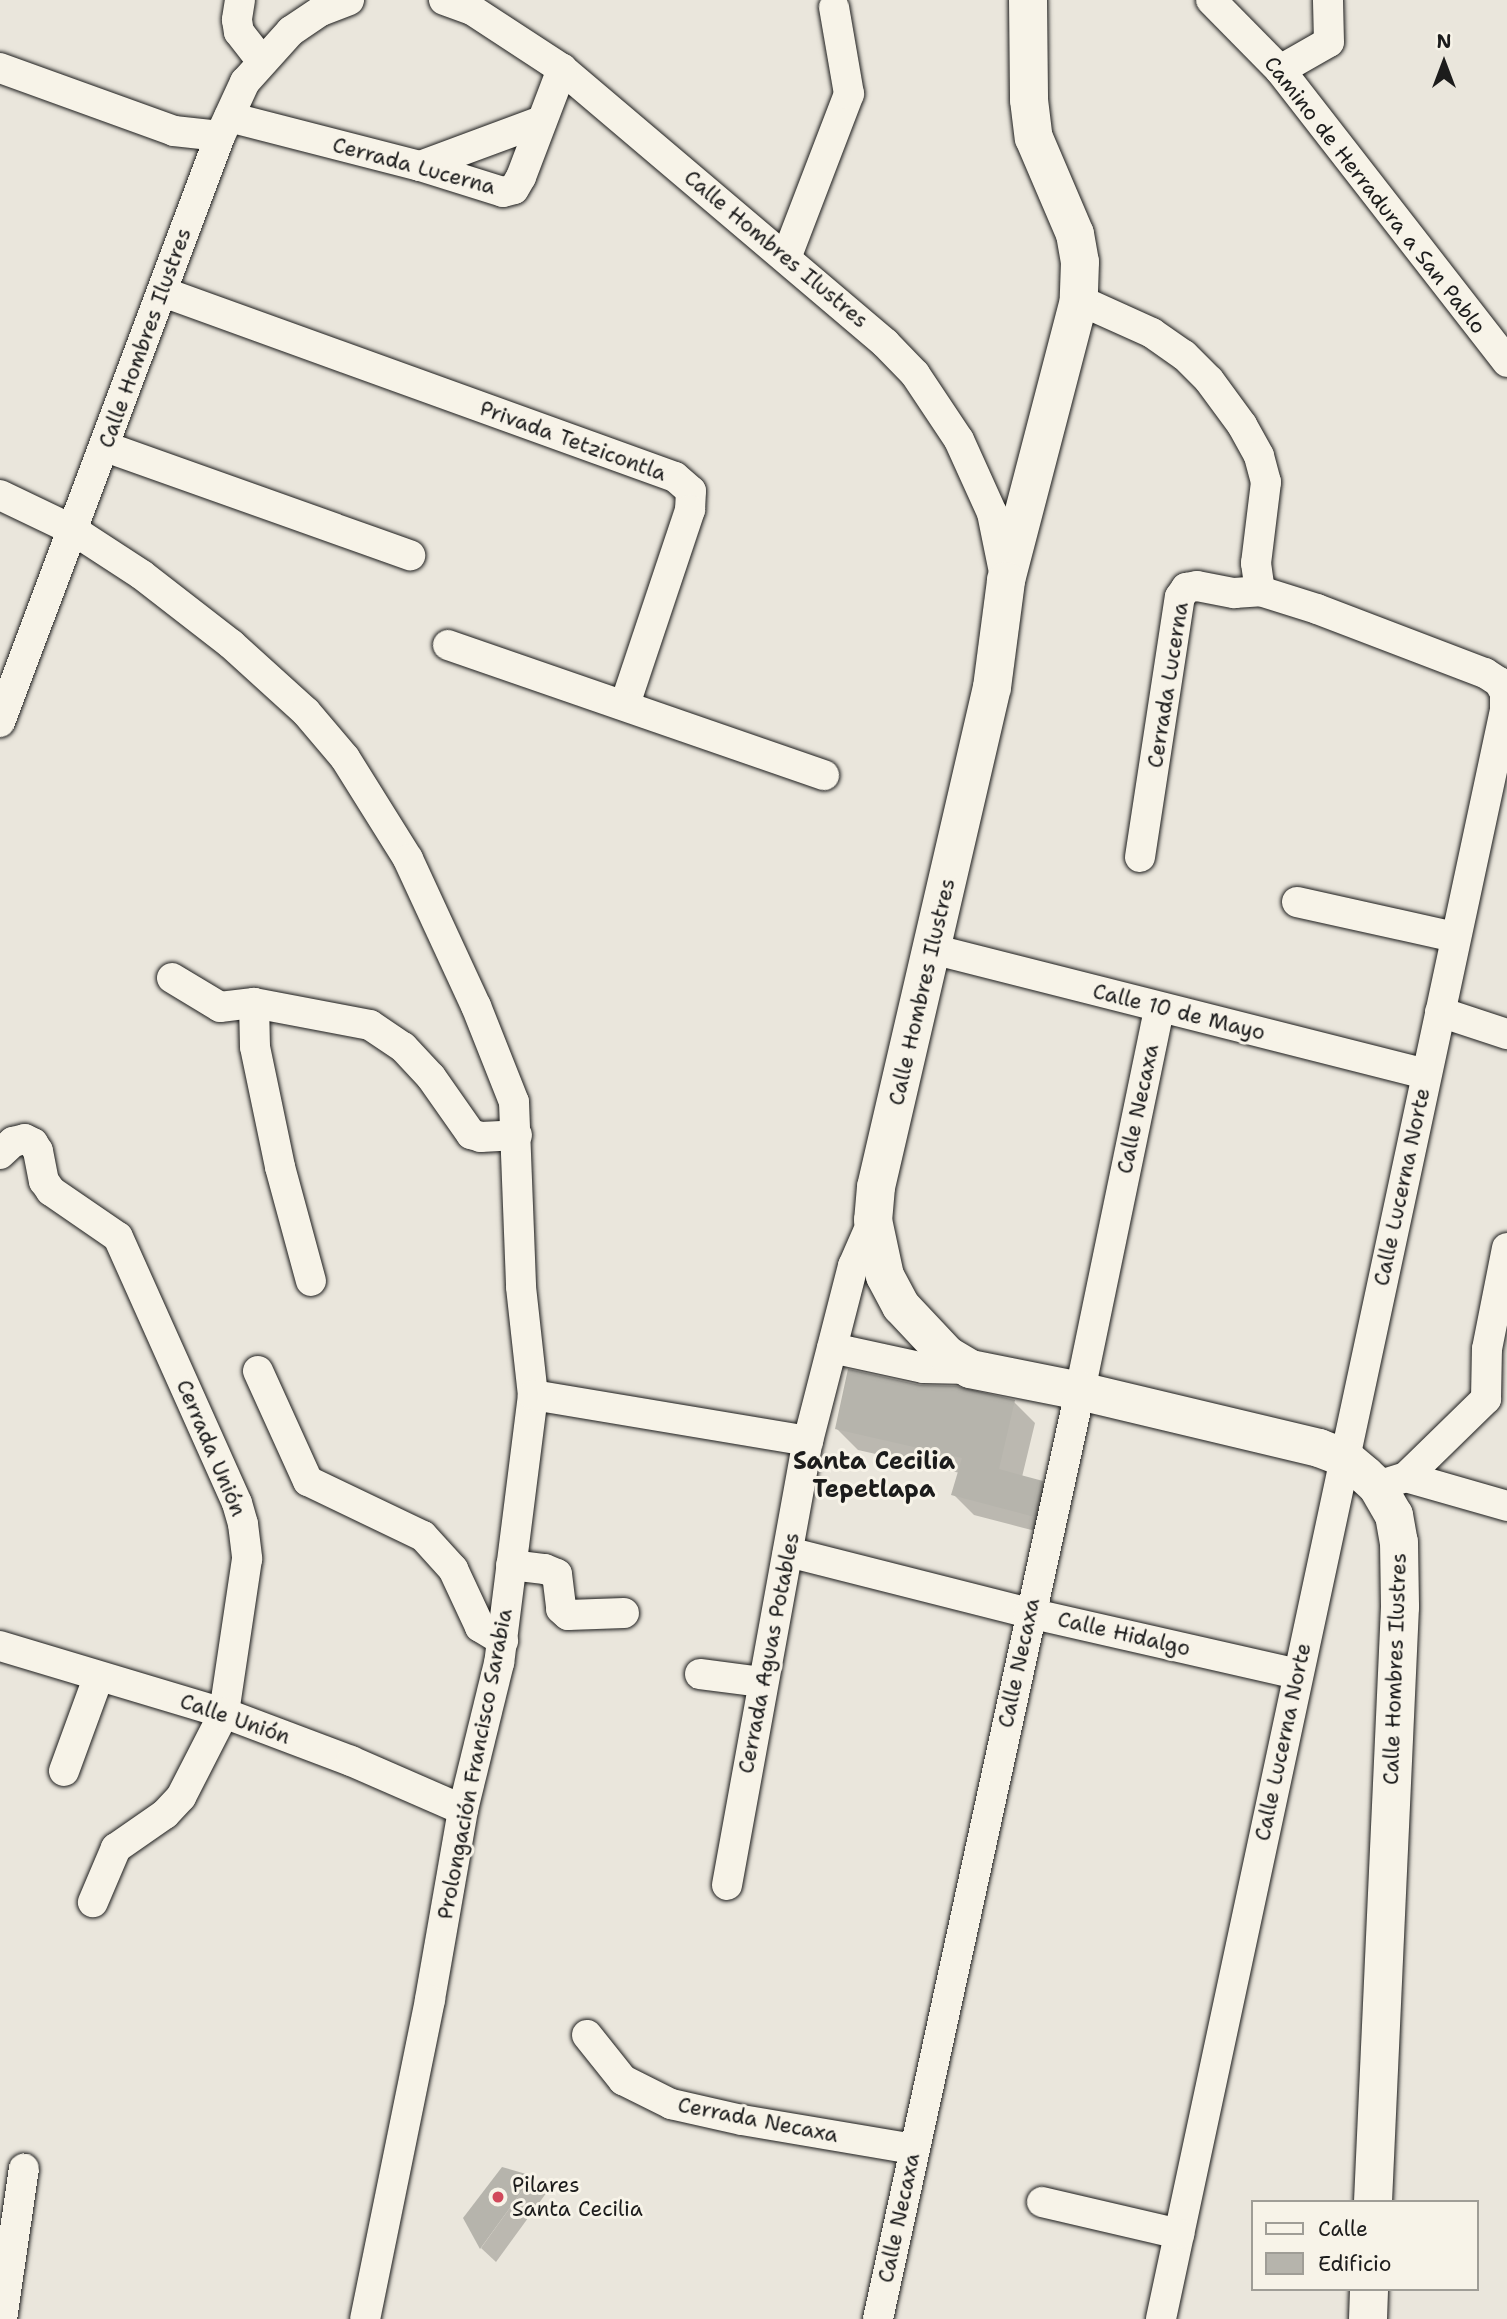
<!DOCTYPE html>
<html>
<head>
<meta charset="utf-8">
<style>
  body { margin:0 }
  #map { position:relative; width:1507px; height:2319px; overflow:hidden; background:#eae6dc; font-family:"Shantell Sans",sans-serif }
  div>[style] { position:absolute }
  .shadow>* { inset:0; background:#0003 }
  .building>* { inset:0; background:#b6b4ac }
  .roads { filter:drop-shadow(0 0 2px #1c1c1c) drop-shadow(0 0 2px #1c1c1c) }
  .minor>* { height:30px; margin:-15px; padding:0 15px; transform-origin:15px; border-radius:15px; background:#f7f3e8 }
  .major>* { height:38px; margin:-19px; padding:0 19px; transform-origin:19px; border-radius:19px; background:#f7f3e8 }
  .dots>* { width:19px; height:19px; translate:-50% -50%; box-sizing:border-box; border:4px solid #f7f3e8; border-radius:50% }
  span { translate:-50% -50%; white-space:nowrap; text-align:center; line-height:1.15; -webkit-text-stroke:6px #f7f3e8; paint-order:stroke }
  .street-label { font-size:21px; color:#1c1c1c }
  .poi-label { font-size:21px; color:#1c1c1c }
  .left { translate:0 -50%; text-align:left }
  .quarter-label { font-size:24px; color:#1c1c1c; font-weight:700 }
  .legend { position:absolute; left:1251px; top:2200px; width:228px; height:91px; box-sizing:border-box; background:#f7f3e8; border:2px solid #9f9d96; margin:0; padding:9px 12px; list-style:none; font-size:21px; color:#1c1c1c }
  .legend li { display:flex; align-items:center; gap:14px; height:35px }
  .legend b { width:35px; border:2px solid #9f9d96 }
  .north { position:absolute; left:1409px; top:28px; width:70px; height:70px; -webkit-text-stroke:5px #f7f3e8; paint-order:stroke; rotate:0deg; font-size:19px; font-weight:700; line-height:28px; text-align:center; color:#1c1c1c }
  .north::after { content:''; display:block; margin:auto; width:24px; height:32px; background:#1c1c1c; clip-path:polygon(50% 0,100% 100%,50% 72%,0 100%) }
</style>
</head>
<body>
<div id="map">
  <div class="shadow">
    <div style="clip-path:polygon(920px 1387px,1014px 1402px,1035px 1423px,1022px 1477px,1042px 1482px,1062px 1503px,1055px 1536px,974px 1515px,953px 1494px,960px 1473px,858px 1450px,837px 1429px)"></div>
    <div style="clip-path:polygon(532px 2177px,547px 2192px,496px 2262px,481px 2248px)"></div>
  </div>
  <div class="building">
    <div style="clip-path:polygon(848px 1369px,920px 1385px,956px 1386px,1015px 1400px,999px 1469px,1043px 1481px,1035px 1517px,951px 1495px,962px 1458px,835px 1429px)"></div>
    <div style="clip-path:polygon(502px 2167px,533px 2176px,480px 2249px,463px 2218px)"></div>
  </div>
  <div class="roads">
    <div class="minor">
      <div style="left:240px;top:0;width:20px;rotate:99deg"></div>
      <div style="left:237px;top:20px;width:12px;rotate:81deg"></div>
      <div style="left:239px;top:32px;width:37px;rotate:52deg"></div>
      <div style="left:444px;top:0;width:30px;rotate:20deg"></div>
      <div style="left:472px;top:10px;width:108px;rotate:33.2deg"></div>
      <div style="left:562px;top:69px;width:424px;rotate:40.3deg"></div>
      <div style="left:885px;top:343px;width:43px;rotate:45.9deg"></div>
      <div style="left:915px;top:374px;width:79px;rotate:56.3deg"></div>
      <div style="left:959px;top:440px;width:80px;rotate:65.7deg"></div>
      <div style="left:992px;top:513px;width:65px;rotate:78.5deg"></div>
      <div style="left:1211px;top:0;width:98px;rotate:45.4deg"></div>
      <div style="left:1280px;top:70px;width:370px;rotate:52.1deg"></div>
      <div style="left:0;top:68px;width:185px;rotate:19.9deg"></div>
      <div style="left:174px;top:131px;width:46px;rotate:6.2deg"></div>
      <div style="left:1280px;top:70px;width:56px;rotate:-29.7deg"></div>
      <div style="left:1329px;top:42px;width:42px;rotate:-91.4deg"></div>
      <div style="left:229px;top:117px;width:197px;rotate:14.4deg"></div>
      <div style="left:420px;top:166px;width:87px;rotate:17.4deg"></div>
      <div style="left:503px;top:192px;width:11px;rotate:-15deg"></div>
      <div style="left:514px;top:189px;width:14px;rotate:-60deg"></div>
      <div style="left:521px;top:177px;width:116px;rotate:-69.2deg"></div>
      <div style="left:420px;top:166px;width:127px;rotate:-20.3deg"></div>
      <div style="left:786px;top:258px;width:176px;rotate:-69deg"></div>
      <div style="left:849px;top:94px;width:88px;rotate:-99.8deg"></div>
      <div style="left:163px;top:292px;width:544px;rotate:19.87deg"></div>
      <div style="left:675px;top:477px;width:21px;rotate:41deg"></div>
      <div style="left:691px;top:491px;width:19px;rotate:93deg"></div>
      <div style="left:690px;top:510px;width:205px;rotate:108.5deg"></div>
      <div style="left:1079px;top:300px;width:80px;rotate:24.3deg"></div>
      <div style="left:1152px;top:333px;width:39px;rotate:35deg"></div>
      <div style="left:1184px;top:355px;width:35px;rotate:45deg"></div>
      <div style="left:1209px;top:380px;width:56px;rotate:53.7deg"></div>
      <div style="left:1242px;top:425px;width:35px;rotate:61deg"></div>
      <div style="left:1259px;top:456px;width:27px;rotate:75deg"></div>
      <div style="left:1266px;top:482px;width:82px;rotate:97deg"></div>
      <div style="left:1256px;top:563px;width:28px;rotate:82deg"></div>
      <div style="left:1260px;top:591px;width:60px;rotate:17.5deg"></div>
      <div style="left:1317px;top:609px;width:180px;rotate:20.9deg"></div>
      <div style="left:1485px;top:673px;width:17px;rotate:33deg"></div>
      <div style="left:1499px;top:682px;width:13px;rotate:61deg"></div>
      <div style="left:1505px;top:693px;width:17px;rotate:90deg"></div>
      <div style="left:1505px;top:710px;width:1645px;rotate:102.07deg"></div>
      <div style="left:106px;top:447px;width:323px;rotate:19.6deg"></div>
      <div style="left:0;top:495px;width:81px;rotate:25.6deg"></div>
      <div style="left:73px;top:530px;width:82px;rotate:33.1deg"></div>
      <div style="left:142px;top:575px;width:113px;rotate:37.8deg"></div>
      <div style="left:231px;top:644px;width:101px;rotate:42.2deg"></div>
      <div style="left:306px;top:712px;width:60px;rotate:49.7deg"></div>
      <div style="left:345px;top:758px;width:119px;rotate:58deg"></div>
      <div style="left:408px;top:859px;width:162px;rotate:65.2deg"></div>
      <div style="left:476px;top:1006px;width:103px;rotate:68.4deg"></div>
      <div style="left:514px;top:1102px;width:185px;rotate:87.8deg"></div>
      <div style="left:521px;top:1287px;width:109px;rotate:83.7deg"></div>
      <div style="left:533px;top:1395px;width:270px;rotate:97.2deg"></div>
      <div style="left:499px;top:1663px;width:151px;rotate:103.8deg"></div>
      <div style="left:463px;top:1810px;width:193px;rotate:99.9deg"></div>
      <div style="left:430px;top:2000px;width:326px;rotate:101.5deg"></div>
      <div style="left:448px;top:645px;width:398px;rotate:19.1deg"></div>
      <div style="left:0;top:722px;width:626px;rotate:-69.42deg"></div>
      <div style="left:220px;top:136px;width:60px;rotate:-65.2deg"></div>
      <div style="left:245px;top:82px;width:69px;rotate:-48deg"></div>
      <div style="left:291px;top:31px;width:36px;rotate:-34deg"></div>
      <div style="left:321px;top:11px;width:30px;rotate:-21deg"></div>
      <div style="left:1140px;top:857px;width:263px;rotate:-81.3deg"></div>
      <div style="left:1180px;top:597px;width:11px;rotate:-56deg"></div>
      <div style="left:1186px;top:588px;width:11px;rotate:-10deg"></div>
      <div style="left:1197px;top:586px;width:38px;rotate:11deg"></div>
      <div style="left:1234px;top:593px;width:26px;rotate:-4deg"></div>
      <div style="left:1297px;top:902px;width:162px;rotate:12.5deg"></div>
      <div style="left:932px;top:949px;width:510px;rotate:14.2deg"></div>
      <div style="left:172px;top:978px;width:56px;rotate:31.1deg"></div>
      <div style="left:220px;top:1007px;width:34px;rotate:-7deg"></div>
      <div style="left:254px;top:1003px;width:118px;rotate:10.7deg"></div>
      <div style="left:370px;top:1025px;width:40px;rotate:34deg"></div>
      <div style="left:403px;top:1047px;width:41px;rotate:47deg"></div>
      <div style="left:431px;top:1077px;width:70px;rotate:54.9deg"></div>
      <div style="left:471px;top:1134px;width:10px;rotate:17deg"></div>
      <div style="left:481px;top:1137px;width:36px;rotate:-3deg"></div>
      <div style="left:254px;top:1003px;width:44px;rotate:88.7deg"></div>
      <div style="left:255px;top:1047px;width:123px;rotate:78.2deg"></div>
      <div style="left:280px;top:1167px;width:118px;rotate:74.8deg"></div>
      <div style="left:1440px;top:1012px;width:71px;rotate:18.2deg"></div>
      <div style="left:0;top:1154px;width:18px;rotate:-43deg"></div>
      <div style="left:13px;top:1142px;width:12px;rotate:-14deg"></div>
      <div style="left:25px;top:1139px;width:9px;rotate:27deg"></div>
      <div style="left:33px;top:1143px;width:9px;rotate:58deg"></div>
      <div style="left:38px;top:1151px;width:31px;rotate:79deg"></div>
      <div style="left:44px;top:1181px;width:12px;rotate:55deg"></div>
      <div style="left:51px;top:1191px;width:81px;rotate:34.5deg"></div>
      <div style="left:118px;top:1237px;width:291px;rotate:65.9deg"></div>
      <div style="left:237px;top:1503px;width:22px;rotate:74deg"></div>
      <div style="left:243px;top:1524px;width:35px;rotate:83deg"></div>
      <div style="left:247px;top:1559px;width:156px;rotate:98.5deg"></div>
      <div style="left:224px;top:1713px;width:94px;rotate:117.1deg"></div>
      <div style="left:181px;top:1797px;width:23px;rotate:133deg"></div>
      <div style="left:165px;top:1814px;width:60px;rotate:145.2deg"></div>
      <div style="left:116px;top:1848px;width:59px;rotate:113.1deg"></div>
      <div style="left:832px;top:1348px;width:94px;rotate:12.3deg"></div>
      <div style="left:924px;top:1368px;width:46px;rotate:1.2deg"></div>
      <div style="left:258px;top:1371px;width:121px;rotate:65.6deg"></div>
      <div style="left:308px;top:1481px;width:127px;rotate:25.6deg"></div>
      <div style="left:423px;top:1536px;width:45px;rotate:47.7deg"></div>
      <div style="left:453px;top:1569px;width:64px;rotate:65deg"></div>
      <div style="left:480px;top:1627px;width:27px;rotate:31deg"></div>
      <div style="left:533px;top:1395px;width:279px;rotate:9.5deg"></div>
      <div style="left:1406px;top:1477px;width:105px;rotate:16deg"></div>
      <div style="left:1377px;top:1486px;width:30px;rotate:-17deg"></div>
      <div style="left:1406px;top:1477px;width:112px;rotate:-44.3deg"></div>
      <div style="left:1486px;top:1399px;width:50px;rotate:-88.9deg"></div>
      <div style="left:1487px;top:1349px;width:103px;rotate:-78.8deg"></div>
      <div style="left:788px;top:1552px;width:249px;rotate:14.2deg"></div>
      <div style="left:1029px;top:1613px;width:275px;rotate:12.8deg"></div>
      <div style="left:511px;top:1565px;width:34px;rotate:7deg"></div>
      <div style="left:545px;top:1569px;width:13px;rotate:23deg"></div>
      <div style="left:557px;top:1574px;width:35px;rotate:83deg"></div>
      <div style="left:561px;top:1609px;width:9px;rotate:41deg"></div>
      <div style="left:568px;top:1615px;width:56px;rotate:-2deg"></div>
      <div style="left:0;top:1646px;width:234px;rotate:16.7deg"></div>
      <div style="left:224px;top:1713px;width:136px;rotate:20.7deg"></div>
      <div style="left:351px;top:1761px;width:122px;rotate:23.6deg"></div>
      <div style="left:700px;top:1674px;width:63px;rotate:7.4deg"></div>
      <div style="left:64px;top:1771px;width:99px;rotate:-69.9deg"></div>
      <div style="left:727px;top:1885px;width:451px;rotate:-79.7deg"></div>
      <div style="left:808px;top:1441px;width:181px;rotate:-75.6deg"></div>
      <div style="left:853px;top:1266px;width:50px;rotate:-66.5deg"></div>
      <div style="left:587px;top:2035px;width:58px;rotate:51.3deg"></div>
      <div style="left:623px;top:2080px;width:54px;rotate:26.6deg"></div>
      <div style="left:671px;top:2104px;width:73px;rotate:12.7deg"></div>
      <div style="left:742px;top:2120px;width:173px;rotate:9.6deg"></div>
      <div style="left:1042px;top:2202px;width:141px;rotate:13.1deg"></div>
      <div style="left:2px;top:2319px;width:152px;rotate:-81.7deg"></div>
      <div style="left:878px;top:2319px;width:950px;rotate:-77.72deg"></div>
      <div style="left:1080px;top:1391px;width:391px;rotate:-78.3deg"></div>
    </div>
    <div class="major">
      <div style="left:1028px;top:0;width:100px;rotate:89.4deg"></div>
      <div style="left:1029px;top:100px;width:38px;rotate:83deg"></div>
      <div style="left:1034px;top:138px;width:104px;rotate:66.9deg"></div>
      <div style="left:1075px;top:234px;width:28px;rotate:80deg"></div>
      <div style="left:1080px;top:262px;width:38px;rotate:92deg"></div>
      <div style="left:1079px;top:300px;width:290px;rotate:104.6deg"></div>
      <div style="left:1006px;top:581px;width:107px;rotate:97.5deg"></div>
      <div style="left:992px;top:687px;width:513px;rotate:103.06deg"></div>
      <div style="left:876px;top:1187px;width:33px;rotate:95deg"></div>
      <div style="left:873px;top:1220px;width:57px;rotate:77.9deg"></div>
      <div style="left:885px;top:1276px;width:34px;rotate:62deg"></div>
      <div style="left:901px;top:1306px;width:67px;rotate:46.8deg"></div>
      <div style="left:947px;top:1355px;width:27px;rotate:31deg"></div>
      <div style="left:970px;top:1369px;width:112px;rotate:11.3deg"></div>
      <div style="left:1080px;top:1391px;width:246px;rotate:13.4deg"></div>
      <div style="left:1319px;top:1448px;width:28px;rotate:21deg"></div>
      <div style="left:1345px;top:1458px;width:26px;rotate:40deg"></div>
      <div style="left:1365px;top:1475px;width:16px;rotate:43deg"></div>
      <div style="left:1377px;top:1486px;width:34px;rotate:60deg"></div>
      <div style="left:1394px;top:1515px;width:27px;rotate:80deg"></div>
      <div style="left:1399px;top:1542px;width:65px;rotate:89.1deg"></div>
      <div style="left:1400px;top:1607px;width:596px;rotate:92.6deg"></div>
      <div style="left:1368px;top:2319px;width:30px;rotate:-88deg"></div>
    </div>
  </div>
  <div class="dots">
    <div style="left:498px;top:2197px;background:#d1495b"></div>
  </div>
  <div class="street-label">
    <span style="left:414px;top:166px;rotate:15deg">Cerrada Lucerna</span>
    <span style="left:1375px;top:195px;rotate:52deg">Camino de Herradura a San Pablo</span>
    <span style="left:776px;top:249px;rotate:40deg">Calle Hombres Ilustres</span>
    <span style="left:145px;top:338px;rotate:-70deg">Calle Hombres Ilustres</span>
    <span style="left:573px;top:441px;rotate:20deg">Privada Tetzicontla</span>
    <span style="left:1168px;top:685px;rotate:-81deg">Cerrada Lucerna</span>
    <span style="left:922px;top:992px;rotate:-77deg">Calle Hombres Ilustres</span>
    <span style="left:1179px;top:1012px;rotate:14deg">Calle 10 de Mayo</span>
    <span style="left:1138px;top:1109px;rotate:-78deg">Calle Necaxa</span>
    <span style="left:1402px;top:1187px;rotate:-78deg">Calle Lucerna Norte</span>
    <span style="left:211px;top:1448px;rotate:67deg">Cerrada Unión</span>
    <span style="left:1124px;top:1634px;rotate:13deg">Calle Hidalgo</span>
    <span style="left:769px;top:1653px;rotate:-79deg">Cerrada Aguas Potables</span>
    <span style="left:1019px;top:1663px;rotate:-78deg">Calle Necaxa</span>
    <span style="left:1395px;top:1669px;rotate:-88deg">Calle Hombres Ilustres</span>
    <span style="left:235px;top:1719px;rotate:19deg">Calle Unión</span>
    <span style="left:1283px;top:1742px;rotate:-78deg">Calle Lucerna Norte</span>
    <span style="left:475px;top:1764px;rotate:-79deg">Prolongación Francisco Sarabia</span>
    <span style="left:758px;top:2120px;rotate:11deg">Cerrada Necaxa</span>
    <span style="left:899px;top:2218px;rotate:-78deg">Calle Necaxa</span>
  </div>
  <div class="poi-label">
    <span class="left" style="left:512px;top:2197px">Pilares<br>Santa Cecilia</span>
  </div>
  <div class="quarter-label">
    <span style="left:874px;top:1476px">Santa Cecilia<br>Tepetlapa</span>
  </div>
  <ul class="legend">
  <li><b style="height:9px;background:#f7f3e8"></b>Calle</li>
  <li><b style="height:19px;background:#b6b4ac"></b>Edificio</li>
  </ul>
  <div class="north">N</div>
</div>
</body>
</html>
